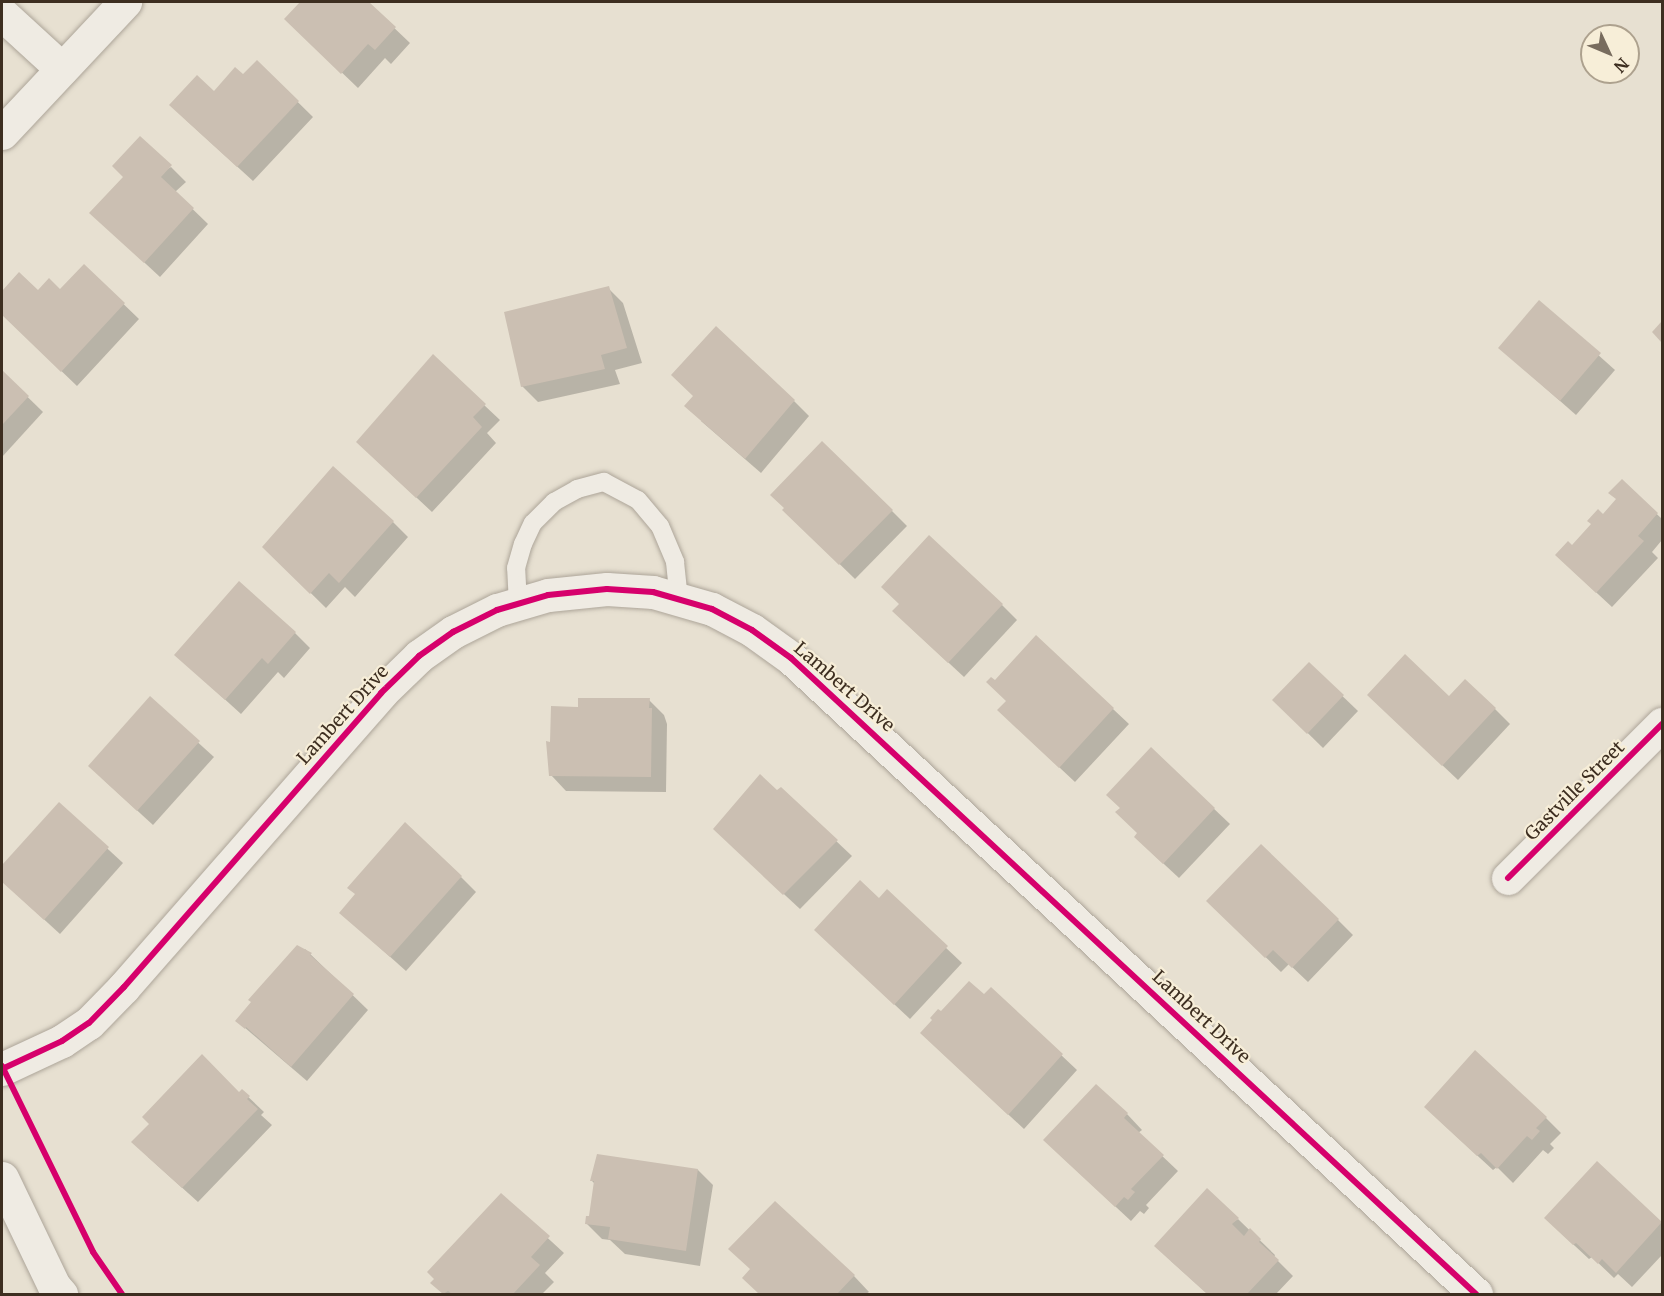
<!DOCTYPE html>
<html>
<head>
<meta charset="utf-8">
<style>
  body { margin:0 }
  #map { position:relative; width:1664px; height:1296px; overflow:hidden; background:#e7e0d1; font-family:Merriweather,serif }
  div>[style] { position:absolute }
  .shadow>* { inset:0; background:#0003 }
  .building>* { inset:0; background:#cbbfb2 }
  .roads { filter:drop-shadow(0 0 2px #ada599) drop-shadow(0 0 2px #ada599) }
  .service>* { height:18px; margin:-9px; padding:0 9px; transform-origin:9px; border-radius:9px; background:#efebe3 }
  .minor>* { height:33px; margin:-16.5px; padding:0 16.5px; transform-origin:16.5px; border-radius:16.5px; background:#efebe3 }
  .cycleway>* { height:6px; margin:-3px; padding:0 3px; transform-origin:3px; border-radius:3px; background:#d6006c }
  span { translate:-50% -50%; white-space:nowrap; text-align:center; line-height:1.15; -webkit-text-stroke:4.5px #f7eed8; paint-order:stroke }
  .street-label { font-size:18px; color:#3d2e20 }
  .frame { position:absolute; inset:0; border:3px solid #3d2e20; pointer-events:none }
  .north { position:absolute; left:1580px; top:24px; width:60px; height:60px; box-sizing:border-box; background:#f7eed8; border:2px solid #ada18e; border-radius:50%; rotate:134deg; font-size:16px; font-weight:700; line-height:24px; text-align:center; color:#3d2e20 }
  .north::after { content:''; display:block; margin:auto; width:21px; height:27px; background:#786c5e; clip-path:polygon(50% 0,100% 100%,50% 72%,0 100%) }
</style>
</head>
<body>
<div id="map">
  <div class="shadow">
    <div style="clip-path:polygon(302px 2px,367px 2px,410px 43px,391px 64px,385px 58px,358px 88px,286px 19px)"></div>
    <div style="clip-path:polygon(257px 62px,313px 117px,253px 181px,186px 120px,214px 93px,243px 76px)"></div>
    <div style="clip-path:polygon(171px 167px,186px 182px,175px 192px,208px 224px,160px 277px,91px 213px)"></div>
    <div style="clip-path:polygon(84px 266px,139px 319px,77px 386px,2px 314px,2px 293px,19px 275px,38px 292px,60px 291px)"></div>
    <div style="clip-path:polygon(608px 288px,623px 303px,642px 363px,615px 370px,620px 384px,538px 402px,522px 386px)"></div>
    <div style="clip-path:polygon(1539px 302px,1615px 370px,1576px 415px,1500px 348px)"></div>
    <div style="clip-path:polygon(433px 357px,500px 420px,487px 433px,496px 443px,432px 512px,373px 457px)"></div>
    <div style="clip-path:polygon(2px 372px,43px 412px,2px 457px)"></div>
    <div style="clip-path:polygon(794px 401px,809px 416px,761px 473px,701px 421px)"></div>
    <div style="clip-path:polygon(1622px 481px,1662px 519px,1662px 540px,1652px 552px,1658px 558px,1612px 607px,1572px 570px,1572px 547px,1617px 500px)"></div>
    <div style="clip-path:polygon(784px 510px,892px 511px,907px 526px,855px 579px)"></div>
    <div style="clip-path:polygon(393px 522px,408px 537px,355px 597px,345px 587px,326px 608px,264px 547px)"></div>
    <div style="clip-path:polygon(1002px 605px,1017px 620px,964px 677px,909px 626px)"></div>
    <div style="clip-path:polygon(295px 633px,310px 648px,284px 678px,278px 672px,241px 714px,176px 655px)"></div>
    <div style="clip-path:polygon(1036px 637px,1129px 724px,1075px 782px,1014px 725px,1008px 701px,995px 682px)"></div>
    <div style="clip-path:polygon(1309px 664px,1358px 711px,1323px 748px,1274px 700px)"></div>
    <div style="clip-path:polygon(1449px 698px,1495px 709px,1510px 724px,1458px 780px,1384px 710px)"></div>
    <div style="clip-path:polygon(150px 699px,214px 757px,153px 825px,105px 781px)"></div>
    <div style="clip-path:polygon(649px 700px,664px 715px,667px 724px,666px 792px,566px 791px,551px 775px,547px 743px,552px 743px,580px 708px)"></div>
    <div style="clip-path:polygon(1151px 749px,1230px 824px,1179px 878px,1151px 852px,1121px 808px)"></div>
    <div style="clip-path:polygon(781px 789px,852px 856px,800px 909px,730px 844px)"></div>
    <div style="clip-path:polygon(59px 804px,123px 863px,60px 934px,2px 881px,2px 867px)"></div>
    <div style="clip-path:polygon(461px 877px,476px 892px,406px 971px,341px 913px)"></div>
    <div style="clip-path:polygon(887px 892px,962px 963px,910px 1019px,831px 945px)"></div>
    <div style="clip-path:polygon(1223px 916px,1338px 920px,1353px 935px,1308px 982px,1289px 964px,1281px 972px)"></div>
    <div style="clip-path:polygon(305px 949px,368px 1010px,307px 1081px,237px 1021px)"></div>
    <div style="clip-path:polygon(991px 989px,1077px 1070px,1024px 1129px,937px 1048px,934px 1020px,941px 1013px,984px 997px)"></div>
    <div style="clip-path:polygon(242px 1091px,264px 1112px,261px 1115px,272px 1125px,198px 1202px,148px 1157px)"></div>
    <div style="clip-path:polygon(1127px 1114px,1142px 1130px,1138px 1133px,1178px 1171px,1146px 1205px,1149px 1208px,1144px 1214px,1140px 1211px,1131px 1221px,1060px 1155px)"></div>
    <div style="clip-path:polygon(1546px 1118px,1561px 1133px,1550px 1144px,1554px 1148px,1548px 1154px,1543px 1150px,1513px 1183px,1497px 1167px,1493px 1170px,1441px 1122px)"></div>
    <div style="clip-path:polygon(1597px 1163px,1662px 1224px,1662px 1255px,1632px 1287px,1618px 1274px,1614px 1278px,1592px 1257px,1589px 1259px,1561px 1233px)"></div>
    <div style="clip-path:polygon(698px 1170px,713px 1185px,700px 1266px,625px 1254px,610px 1240px,602px 1239px,586px 1223px,590px 1218px,595px 1184px,591px 1180px)"></div>
    <div style="clip-path:polygon(501px 1195px,564px 1253px,545px 1273px,554px 1282px,542px 1294px,444px 1294px,432px 1283px)"></div>
    <div style="clip-path:polygon(1238px 1219px,1275px 1255px,1274px 1257px,1293px 1276px,1276px 1294px,1208px 1294px,1171px 1261px)"></div>
    <div style="clip-path:polygon(854px 1276px,869px 1292px,866px 1294px,761px 1294px,744px 1278px)"></div>
  </div>
  <div class="building">
    <div style="clip-path:polygon(300px 2px,369px 2px,396px 27px,375px 50px,368px 44px,341px 74px,284px 19px)"></div>
    <div style="clip-path:polygon(257px 60px,299px 101px,237px 167px,169px 105px,197px 75px,214px 91px,235px 67px,243px 74px)"></div>
    <div style="clip-path:polygon(140px 136px,172px 165px,161px 177px,194px 208px,144px 263px,89px 213px,123px 177px,112px 166px)"></div>
    <div style="clip-path:polygon(84px 264px,125px 303px,61px 372px,2px 315px,2px 291px,19px 272px,38px 290px,49px 278px,60px 289px)"></div>
    <div style="clip-path:polygon(609px 286px,627px 348px,601px 355px,605px 369px,521px 387px,504px 312px)"></div>
    <div style="clip-path:polygon(1539px 300px,1601px 353px,1560px 401px,1498px 348px)"></div>
    <div style="clip-path:polygon(1662px 321px,1662px 343px,1652px 332px)"></div>
    <div style="clip-path:polygon(716px 326px,795px 400px,745px 459px,684px 406px,693px 396px,671px 375px)"></div>
    <div style="clip-path:polygon(433px 354px,486px 404px,473px 417px,482px 427px,416px 498px,356px 442px)"></div>
    <div style="clip-path:polygon(2px 370px,29px 396px,2px 425px)"></div>
    <div style="clip-path:polygon(822px 441px,893px 510px,839px 565px,782px 510px,784px 508px,770px 495px)"></div>
    <div style="clip-path:polygon(333px 466px,394px 521px,339px 583px,329px 573px,310px 594px,262px 547px)"></div>
    <div style="clip-path:polygon(1622px 479px,1658px 513px,1638px 536px,1644px 541px,1596px 593px,1555px 555px,1568px 541px,1572px 545px,1591px 524px,1587px 521px,1598px 509px,1603px 514px,1616px 499px,1608px 493px)"></div>
    <div style="clip-path:polygon(929px 535px,1003px 604px,948px 663px,892px 611px,899px 604px,881px 587px)"></div>
    <div style="clip-path:polygon(239px 581px,296px 632px,268px 664px,262px 658px,225px 700px,174px 655px)"></div>
    <div style="clip-path:polygon(1036px 635px,1114px 708px,1059px 768px,997px 710px,1006px 701px,986px 682px,991px 677px,995px 680px)"></div>
    <div style="clip-path:polygon(1405px 654px,1449px 696px,1465px 679px,1496px 708px,1442px 766px,1367px 695px)"></div>
    <div style="clip-path:polygon(1309px 662px,1344px 695px,1307px 734px,1272px 700px)"></div>
    <div style="clip-path:polygon(150px 696px,200px 741px,137px 811px,88px 766px)"></div>
    <div style="clip-path:polygon(578px 698px,650px 698px,649px 708px,652px 708px,651px 777px,549px 776px,546px 741px,550px 742px,551px 706px,578px 707px)"></div>
    <div style="clip-path:polygon(1151px 747px,1215px 808px,1163px 864px,1134px 837px,1137px 833px,1115px 812px,1120px 808px,1106px 795px)"></div>
    <div style="clip-path:polygon(760px 774px,777px 790px,781px 787px,838px 840px,783px 895px,713px 829px)"></div>
    <div style="clip-path:polygon(59px 802px,109px 847px,44px 920px,2px 882px,2px 865px)"></div>
    <div style="clip-path:polygon(405px 822px,462px 876px,390px 957px,339px 913px,355px 894px,347px 888px)"></div>
    <div style="clip-path:polygon(1261px 844px,1339px 919px,1292px 968px,1273px 950px,1265px 958px,1206px 901px)"></div>
    <div style="clip-path:polygon(860px 880px,879px 898px,887px 889px,948px 946px,894px 1005px,814px 930px)"></div>
    <div style="clip-path:polygon(297px 945px,312px 953px,310px 955px,354px 994px,291px 1067px,246px 1027px,245px 1029px,235px 1021px,251px 1002px,248px 1000px)"></div>
    <div style="clip-path:polygon(969px 981px,984px 994px,991px 987px,1063px 1054px,1008px 1115px,920px 1033px,932px 1020px,930px 1018px,938px 1009px,941px 1011px)"></div>
    <div style="clip-path:polygon(1475px 1050px,1547px 1117px,1536px 1128px,1540px 1131px,1532px 1140px,1527px 1136px,1497px 1169px,1481px 1153px,1477px 1156px,1424px 1107px)"></div>
    <div style="clip-path:polygon(202px 1054px,239px 1092px,242px 1089px,250px 1096px,247px 1099px,258px 1109px,182px 1188px,131px 1142px,149px 1124px,142px 1117px)"></div>
    <div style="clip-path:polygon(1096px 1084px,1128px 1113px,1124px 1118px,1164px 1155px,1131px 1189px,1135px 1192px,1128px 1200px,1124px 1197px,1115px 1207px,1043px 1140px)"></div>
    <div style="clip-path:polygon(597px 1154px,698px 1169px,686px 1251px,608px 1239px,610px 1227px,585px 1224px,586px 1216px,589px 1216px,594px 1181px,590px 1181px)"></div>
    <div style="clip-path:polygon(1597px 1161px,1662px 1222px,1616px 1273px,1602px 1259px,1598px 1264px,1576px 1243px,1573px 1245px,1544px 1218px)"></div>
    <div style="clip-path:polygon(1207px 1188px,1239px 1218px,1232px 1224px,1244px 1236px,1250px 1228px,1261px 1239px,1259px 1242px,1279px 1260px,1247px 1294px,1207px 1294px,1154px 1246px)"></div>
    <div style="clip-path:polygon(501px 1193px,550px 1236px,531px 1257px,540px 1265px,513px 1294px,452px 1294px,448px 1291px,443px 1294px,430px 1283px,434px 1279px,427px 1272px)"></div>
    <div style="clip-path:polygon(775px 1201px,855px 1275px,837px 1294px,759px 1294px,742px 1278px,750px 1269px,728px 1249px)"></div>
  </div>
  <div class="roads">
    <div class="service">
      <div style="left:518px;top:604px;width:36px;rotate:-93deg"></div>
      <div style="left:516px;top:568px;width:25px;rotate:-74deg"></div>
      <div style="left:523px;top:544px;width:23px;rotate:-65deg"></div>
      <div style="left:533px;top:523px;width:30px;rotate:-45deg"></div>
      <div style="left:554px;top:502px;width:26px;rotate:-29deg"></div>
      <div style="left:577px;top:489px;width:28px;rotate:-15deg"></div>
      <div style="left:604px;top:482px;width:38px;rotate:28deg"></div>
      <div style="left:638px;top:500px;width:34px;rotate:50deg"></div>
      <div style="left:660px;top:526px;width:39px;rotate:67deg"></div>
      <div style="left:675px;top:562px;width:36px;rotate:84deg"></div>
    </div>
    <div class="minor">
      <div style="left:2px;top:14px;width:81px;rotate:42.5deg"></div>
      <div style="left:2px;top:133px;width:180px;rotate:-46.8deg"></div>
      <div style="left:1508px;top:878px;width:218px;rotate:-45deg"></div>
      <div style="left:2px;top:1069px;width:66px;rotate:-25deg"></div>
      <div style="left:62px;top:1041px;width:32px;rotate:-34deg"></div>
      <div style="left:89px;top:1023px;width:50px;rotate:-45.8deg"></div>
      <div style="left:124px;top:987px;width:390px;rotate:-48.8deg"></div>
      <div style="left:381px;top:693px;width:53px;rotate:-44.2deg"></div>
      <div style="left:419px;top:656px;width:42px;rotate:-35.2deg"></div>
      <div style="left:453px;top:632px;width:49px;rotate:-26.6deg"></div>
      <div style="left:497px;top:610px;width:53px;rotate:-16.4deg"></div>
      <div style="left:548px;top:595px;width:59px;rotate:-5.8deg"></div>
      <div style="left:607px;top:589px;width:46px;rotate:3.7deg"></div>
      <div style="left:653px;top:592px;width:61px;rotate:16.1deg"></div>
      <div style="left:712px;top:609px;width:45px;rotate:27.7deg"></div>
      <div style="left:752px;top:630px;width:48px;rotate:35.7deg"></div>
      <div style="left:791px;top:658px;width:935px;rotate:42.88deg"></div>
      <div style="left:2px;top:1178px;width:120px;rotate:64.3deg"></div>
      <div style="left:54px;top:1286px;width:11px;rotate:49deg"></div>
    </div>
  </div>
  <div class="cycleway">
    <div style="left:1508px;top:878px;width:218px;rotate:-45deg"></div>
    <div style="left:2px;top:1066px;width:207px;rotate:63.9deg"></div>
    <div style="left:93px;top:1252px;width:51px;rotate:55.4deg"></div>
    <div style="left:2px;top:1069px;width:66px;rotate:-25deg"></div>
    <div style="left:62px;top:1041px;width:32px;rotate:-34deg"></div>
    <div style="left:89px;top:1023px;width:50px;rotate:-45.8deg"></div>
    <div style="left:124px;top:987px;width:390px;rotate:-48.8deg"></div>
    <div style="left:381px;top:693px;width:53px;rotate:-44.2deg"></div>
    <div style="left:419px;top:656px;width:42px;rotate:-35.2deg"></div>
    <div style="left:453px;top:632px;width:49px;rotate:-26.6deg"></div>
    <div style="left:497px;top:610px;width:53px;rotate:-16.4deg"></div>
    <div style="left:548px;top:595px;width:59px;rotate:-5.8deg"></div>
    <div style="left:607px;top:589px;width:46px;rotate:3.7deg"></div>
    <div style="left:653px;top:592px;width:61px;rotate:16.1deg"></div>
    <div style="left:712px;top:609px;width:45px;rotate:27.7deg"></div>
    <div style="left:752px;top:630px;width:48px;rotate:35.7deg"></div>
    <div style="left:791px;top:658px;width:935px;rotate:42.88deg"></div>
  </div>
  <div class="street-label">
    <span style="left:844px;top:687px;rotate:41deg">Lambert Drive</span>
    <span style="left:343px;top:715px;rotate:-48deg">Lambert Drive</span>
    <span style="left:1575px;top:791px;rotate:-45deg">Gastville Street</span>
    <span style="left:1201px;top:1017px;rotate:43deg">Lambert Drive</span>
  </div>
  <div class="frame"></div>
  <div class="north">N</div>
</div>
</body>
</html>
